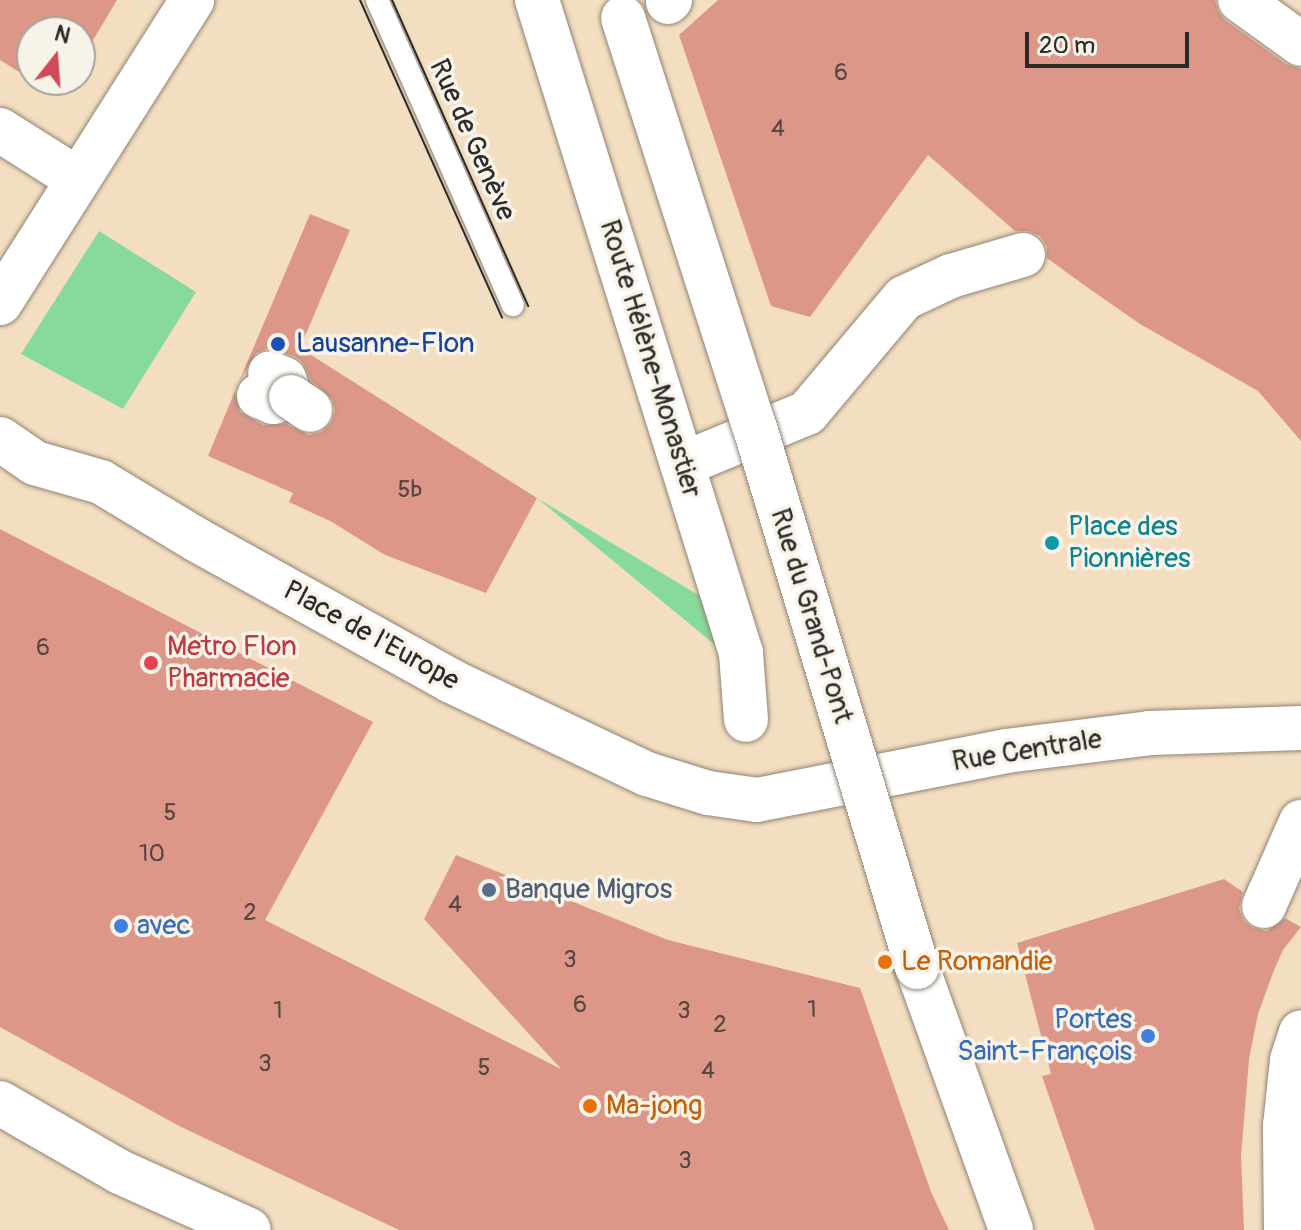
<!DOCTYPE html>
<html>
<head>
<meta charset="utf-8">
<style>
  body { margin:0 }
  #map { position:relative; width:1301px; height:1230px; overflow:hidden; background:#f4dec1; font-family:Pangolin,sans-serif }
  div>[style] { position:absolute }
  .green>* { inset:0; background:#87da9b }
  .building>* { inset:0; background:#dc9789 }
  .roads { filter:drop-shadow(0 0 2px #908476) drop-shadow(0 0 2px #908476) }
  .lane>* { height:22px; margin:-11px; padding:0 11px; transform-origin:11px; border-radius:11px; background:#fff }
  .street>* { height:44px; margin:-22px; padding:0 22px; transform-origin:22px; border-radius:22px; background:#fff }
  .secondary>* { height:44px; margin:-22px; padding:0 22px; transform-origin:22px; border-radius:22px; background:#fff }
  .primary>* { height:44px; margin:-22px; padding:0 22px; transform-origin:22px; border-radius:22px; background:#fff }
  .tram>* { height:2px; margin:-1px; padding:0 1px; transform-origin:1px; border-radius:1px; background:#2b2b2b }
  .bridges { filter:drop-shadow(0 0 2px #908476) drop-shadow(0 0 2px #908476) }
  .street-bridge>* { height:44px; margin:-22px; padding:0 22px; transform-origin:22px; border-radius:22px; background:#fff }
  .primary-bridge>* { height:44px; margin:-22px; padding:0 22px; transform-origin:22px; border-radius:22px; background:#fff }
  .dots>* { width:22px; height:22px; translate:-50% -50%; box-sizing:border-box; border:4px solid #f7f3e8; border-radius:50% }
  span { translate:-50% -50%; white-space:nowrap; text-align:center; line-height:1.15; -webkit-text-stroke:7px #f7f3e8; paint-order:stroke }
  .number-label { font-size:24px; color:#574642 }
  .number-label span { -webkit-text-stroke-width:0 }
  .street-label { font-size:28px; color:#2b2b2b }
  .transit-label { font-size:28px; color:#164399 }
  .left { translate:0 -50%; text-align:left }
  .culture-label { font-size:28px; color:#0d838f }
  .health-label { font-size:28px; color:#be3a42 }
  .service-label { font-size:28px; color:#4e5e75 }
  .shop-label { font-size:28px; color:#366cbe }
  .right { translate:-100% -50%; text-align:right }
  .food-label { font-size:28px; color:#c56008 }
  .north { position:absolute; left:16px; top:16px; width:80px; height:80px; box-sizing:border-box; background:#f7f3e8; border:2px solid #a5a39c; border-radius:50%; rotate:17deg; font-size:22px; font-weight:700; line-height:32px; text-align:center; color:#2b2b2b }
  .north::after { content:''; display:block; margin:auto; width:28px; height:36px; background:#d1495b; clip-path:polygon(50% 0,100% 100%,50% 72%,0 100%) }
  .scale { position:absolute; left:1025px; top:32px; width:164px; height:36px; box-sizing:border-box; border:4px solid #2b2b2b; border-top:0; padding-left:10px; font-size:24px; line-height:28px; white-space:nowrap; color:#2b2b2b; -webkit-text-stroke:6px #f7f3e8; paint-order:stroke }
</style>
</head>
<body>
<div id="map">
  <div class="green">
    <div style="clip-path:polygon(99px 231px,196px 292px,123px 409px,21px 354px)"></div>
    <div style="clip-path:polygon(537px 498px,710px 602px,726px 654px)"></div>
  </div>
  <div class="building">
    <div style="clip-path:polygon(0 0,117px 0,80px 62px,80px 32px,32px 32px,32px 80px,0 60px)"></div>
    <div style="clip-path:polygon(718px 0,1215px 0,1218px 11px,1225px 20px,1286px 64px,1301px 69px,1301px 441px,1258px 391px,1140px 324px,1084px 285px,1047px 258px,1047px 247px,1040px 236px,1028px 231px,1015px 231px,928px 155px,810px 317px,771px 306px,679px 35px)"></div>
    <div style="clip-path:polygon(33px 80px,69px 80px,59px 96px)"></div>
    <div style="clip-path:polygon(310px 214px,350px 230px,300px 348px,537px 498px,486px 593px,385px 555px,332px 522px,289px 502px,293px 493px,208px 456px,235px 391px,240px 412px,263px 425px,286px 424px,309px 435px,321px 432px,331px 423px,335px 411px,332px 399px,312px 381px,302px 362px,294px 356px,268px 348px,256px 353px,239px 382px)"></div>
    <div style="clip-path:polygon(0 529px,373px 722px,265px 920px,561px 1069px,424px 919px,456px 855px,668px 940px,860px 988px,931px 1192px,949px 1230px,399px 1230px,179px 1126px,0 1027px)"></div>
    <div style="clip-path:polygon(1224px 879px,1243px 892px,1239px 909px,1244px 921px,1253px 928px,1267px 931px,1285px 918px,1301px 927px,1283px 950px,1274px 970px,1258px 1014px,1249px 1059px,1241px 1156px,1244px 1230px,1095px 1230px,1042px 1076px,1051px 1074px,1017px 943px)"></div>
  </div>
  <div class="roads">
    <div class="lane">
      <div style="left:377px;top:0;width:334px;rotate:66deg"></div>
    </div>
    <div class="street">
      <div style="left:537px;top:0;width:684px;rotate:72.65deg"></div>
      <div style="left:741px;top:653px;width:67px;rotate:85.7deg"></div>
      <div style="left:1240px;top:0;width:75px;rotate:35.8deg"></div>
      <div style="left:668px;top:2px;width:3px;rotate:-45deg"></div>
      <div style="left:0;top:130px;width:75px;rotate:32.4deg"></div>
      <div style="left:0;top:303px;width:359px;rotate:-57.6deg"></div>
      <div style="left:259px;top:396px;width:15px;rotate:23deg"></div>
      <div style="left:273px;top:402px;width:19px;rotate:-16deg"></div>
      <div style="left:291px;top:397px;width:19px;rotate:-111deg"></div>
      <div style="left:284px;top:379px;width:15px;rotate:-157deg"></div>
      <div style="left:683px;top:464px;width:134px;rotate:-22.4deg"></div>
      <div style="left:807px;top:413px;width:150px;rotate:-49.9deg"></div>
      <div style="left:904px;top:298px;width:52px;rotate:-25.1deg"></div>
      <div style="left:951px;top:276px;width:75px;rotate:-16.3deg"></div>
      <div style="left:1264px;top:906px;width:92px;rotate:-66.2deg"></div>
      <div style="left:1286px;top:1230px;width:104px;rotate:-90.6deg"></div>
      <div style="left:1285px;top:1126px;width:66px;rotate:-83.9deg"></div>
      <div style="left:1292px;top:1060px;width:29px;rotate:-72deg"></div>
    </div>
    <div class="secondary">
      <div style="left:0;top:439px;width:42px;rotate:34.4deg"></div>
      <div style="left:35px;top:463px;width:69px;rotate:16.1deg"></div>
      <div style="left:101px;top:482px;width:112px;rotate:31.1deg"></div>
      <div style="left:197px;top:540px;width:291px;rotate:29deg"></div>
      <div style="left:451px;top:681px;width:217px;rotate:25.4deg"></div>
      <div style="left:647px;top:774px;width:64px;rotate:17.3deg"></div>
      <div style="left:708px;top:793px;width:49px;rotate:8.1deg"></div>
      <div style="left:757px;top:800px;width:254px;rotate:-11.1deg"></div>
      <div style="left:1006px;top:751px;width:145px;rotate:-7.1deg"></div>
      <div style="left:1150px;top:733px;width:151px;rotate:-1.9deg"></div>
    </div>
    <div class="primary">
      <div style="left:917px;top:967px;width:279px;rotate:70.3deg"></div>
      <div style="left:0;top:1103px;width:138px;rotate:29.9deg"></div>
      <div style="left:120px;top:1172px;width:141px;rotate:24.2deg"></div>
    </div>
  </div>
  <div class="tram">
    <div style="left:360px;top:0;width:348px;rotate:65.9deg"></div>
    <div style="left:392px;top:0;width:335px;rotate:66deg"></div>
  </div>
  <div class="bridges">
    <div class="street-bridge">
      <div style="left:291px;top:397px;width:23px;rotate:34deg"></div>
    </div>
    <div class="primary-bridge">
      <div style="left:623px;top:18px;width:431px;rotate:72.2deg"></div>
      <div style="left:755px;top:428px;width:563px;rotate:73.27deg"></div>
    </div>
  </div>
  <div class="dots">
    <div style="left:278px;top:344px;background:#1a4fb4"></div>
    <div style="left:1052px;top:543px;background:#0f9aa8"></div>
    <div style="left:151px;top:663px;background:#e0444e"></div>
    <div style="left:489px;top:890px;background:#5c6f8a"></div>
    <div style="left:121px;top:926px;background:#3f7fe0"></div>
    <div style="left:885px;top:962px;background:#e8710a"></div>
    <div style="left:1148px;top:1036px;background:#3f7fe0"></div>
    <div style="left:590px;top:1106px;background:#e8710a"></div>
  </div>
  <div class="number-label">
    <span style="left:841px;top:73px">6</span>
    <span style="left:778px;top:129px">4</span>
    <span style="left:410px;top:490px">5b</span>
    <span style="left:43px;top:648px">6</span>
    <span style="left:170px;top:813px">5</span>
    <span style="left:152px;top:854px">10</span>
    <span style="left:455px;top:905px">4</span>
    <span style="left:250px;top:913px">2</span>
    <span style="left:570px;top:960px">3</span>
    <span style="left:580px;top:1005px">6</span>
    <span style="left:812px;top:1010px">1</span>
    <span style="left:278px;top:1011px">1</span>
    <span style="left:684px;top:1011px">3</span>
    <span style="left:720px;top:1025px">2</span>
    <span style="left:265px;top:1064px">3</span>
    <span style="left:484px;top:1068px">5</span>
    <span style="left:708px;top:1071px">4</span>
    <span style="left:685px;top:1161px">3</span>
  </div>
  <div class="street-label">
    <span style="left:472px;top:140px;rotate:66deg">Rue de Genève</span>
    <span style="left:650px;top:359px;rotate:73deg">Route Hélène-Monastier</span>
    <span style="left:811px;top:616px;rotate:73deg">Rue du Grand-Pont</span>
    <span style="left:371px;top:636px;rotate:29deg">Place de l'Europe</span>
    <span style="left:1027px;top:751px;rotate:-9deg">Rue Centrale</span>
  </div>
  <div class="transit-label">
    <span class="left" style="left:296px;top:344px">Lausanne-Flon</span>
  </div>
  <div class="culture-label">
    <span class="left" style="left:1068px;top:543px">Place des<br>Pionnières</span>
  </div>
  <div class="health-label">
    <span class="left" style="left:167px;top:663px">Metro Flon<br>Pharmacie</span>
  </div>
  <div class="service-label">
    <span class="left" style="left:505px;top:890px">Banque Migros</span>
  </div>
  <div class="shop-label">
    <span class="left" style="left:137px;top:926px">avec</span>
    <span class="right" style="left:1132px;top:1036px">Portes<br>Saint-François</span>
  </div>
  <div class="food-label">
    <span class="left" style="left:901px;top:962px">Le Romandie</span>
    <span class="left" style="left:606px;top:1106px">Ma-jong</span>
  </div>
  <div class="north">N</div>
  <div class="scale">20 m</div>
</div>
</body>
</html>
